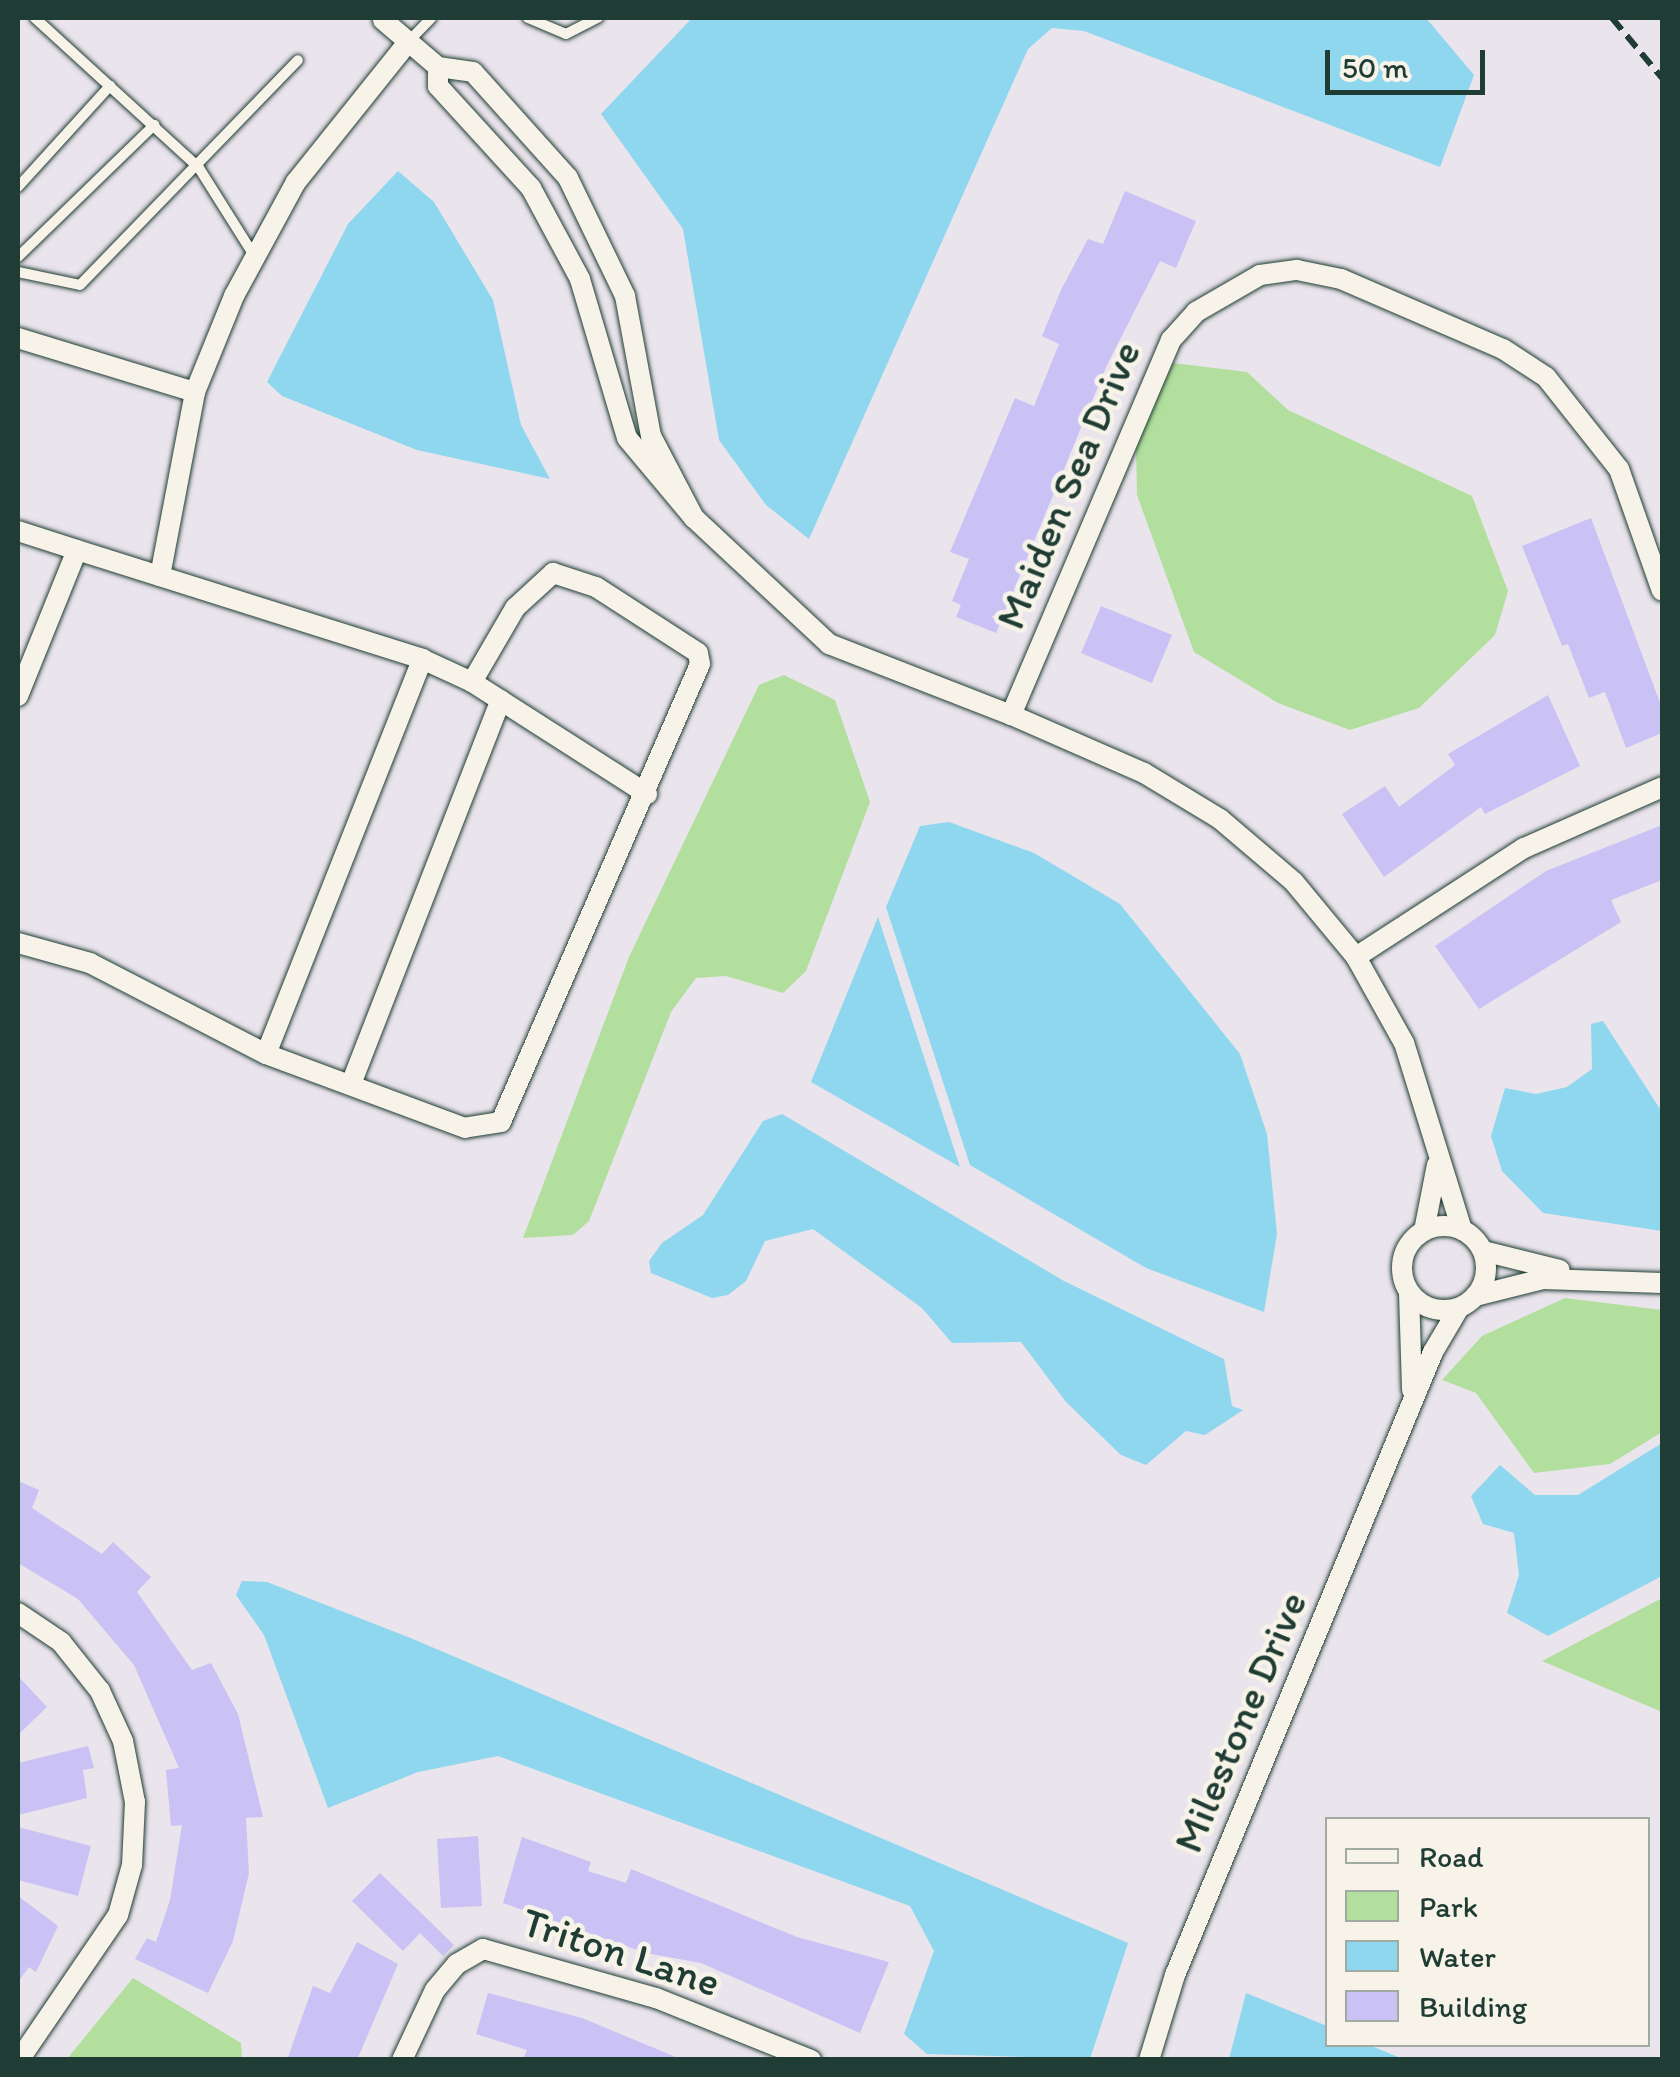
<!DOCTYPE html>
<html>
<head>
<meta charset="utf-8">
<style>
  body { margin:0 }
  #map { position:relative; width:1680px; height:2077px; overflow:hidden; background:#eae4ec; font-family:Itim,sans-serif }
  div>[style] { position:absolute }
  .green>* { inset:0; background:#b2df9d }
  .water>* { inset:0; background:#8ed7ef }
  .building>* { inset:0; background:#cac2f4 }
  .roads { filter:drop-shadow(0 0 2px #1f3d34) drop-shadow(0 0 2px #1f3d34) }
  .service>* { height:10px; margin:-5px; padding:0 5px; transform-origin:5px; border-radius:5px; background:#f7f3e8 }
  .minor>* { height:20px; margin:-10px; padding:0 10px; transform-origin:10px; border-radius:10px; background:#f7f3e8 }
  .minor>.ring { margin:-10px; padding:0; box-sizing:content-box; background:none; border:20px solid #f7f3e8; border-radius:50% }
  .rail>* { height:6px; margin-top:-3px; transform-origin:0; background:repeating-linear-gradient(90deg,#1f3d34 0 15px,transparent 0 23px) }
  span { translate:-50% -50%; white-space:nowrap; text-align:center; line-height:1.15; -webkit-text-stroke:9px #f7f3e8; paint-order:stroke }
  .street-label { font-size:42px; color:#1f3d34 }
  .frame { position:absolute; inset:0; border:20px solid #1f3d34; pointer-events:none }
  .legend { position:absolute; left:1325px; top:1817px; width:325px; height:230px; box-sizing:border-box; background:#f7f3e8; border:2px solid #a1aaa0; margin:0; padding:12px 18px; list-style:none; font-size:30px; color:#1f3d34 }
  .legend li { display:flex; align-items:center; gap:20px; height:50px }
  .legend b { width:50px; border:2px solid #a1aaa0 }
  .scale { position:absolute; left:1325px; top:50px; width:160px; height:45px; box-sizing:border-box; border:5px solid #1f3d34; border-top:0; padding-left:12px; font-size:30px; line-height:35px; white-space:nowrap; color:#1f3d34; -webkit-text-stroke:8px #f7f3e8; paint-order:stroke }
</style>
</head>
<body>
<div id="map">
  <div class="green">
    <div style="clip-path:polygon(1173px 363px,1247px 372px,1288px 410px,1472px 496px,1508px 591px,1495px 635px,1419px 708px,1350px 730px,1278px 703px,1194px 652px,1137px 495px,1136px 445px)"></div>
    <div style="clip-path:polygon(784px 675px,835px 700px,870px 802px,806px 971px,783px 993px,726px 976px,696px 978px,671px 1012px,589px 1221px,573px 1235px,523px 1238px,629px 957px,759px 685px)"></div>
    <div style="clip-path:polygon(1565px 1298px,1662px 1310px,1662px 1432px,1610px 1464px,1534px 1473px,1476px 1393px,1442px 1380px,1482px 1336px)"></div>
    <div style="clip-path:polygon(1662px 1598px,1662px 1712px,1542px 1661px)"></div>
    <div style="clip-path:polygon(133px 1978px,241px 2043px,242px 2059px,67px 2059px)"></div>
  </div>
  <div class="water">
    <div style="clip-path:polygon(692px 18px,1426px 18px,1474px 75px,1440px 167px,1084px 31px,1052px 28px,1028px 49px,809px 539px,766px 505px,719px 440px,683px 229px,601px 114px)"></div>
    <div style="clip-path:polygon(398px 171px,434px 202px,493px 300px,521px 425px,550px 479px,417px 450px,282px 396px,267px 382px,348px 224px)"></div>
    <div style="clip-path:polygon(949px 822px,1034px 853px,1120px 904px,1240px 1054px,1267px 1134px,1277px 1234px,1264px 1312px,1146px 1268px,970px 1165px,886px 907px,920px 826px)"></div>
    <div style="clip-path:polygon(878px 917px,960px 1167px,811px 1082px)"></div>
    <div style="clip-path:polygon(1603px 1021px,1662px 1112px,1662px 1231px,1543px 1213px,1502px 1171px,1491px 1136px,1505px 1088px,1536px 1094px,1567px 1087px,1592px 1069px,1591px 1024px)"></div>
    <div style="clip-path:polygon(782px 1114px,1064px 1281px,1224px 1359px,1232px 1406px,1243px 1410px,1205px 1435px,1186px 1431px,1146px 1465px,1121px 1455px,1066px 1402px,1021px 1342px,952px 1343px,922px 1308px,813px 1229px,765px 1241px,746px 1281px,728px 1295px,712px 1298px,651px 1273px,649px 1261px,662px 1243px,703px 1215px,763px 1121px)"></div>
    <div style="clip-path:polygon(1662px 1443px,1662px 1576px,1548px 1636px,1507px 1613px,1519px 1575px,1514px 1533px,1483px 1524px,1471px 1496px,1500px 1465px,1535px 1495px,1578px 1495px)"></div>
    <div style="clip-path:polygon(242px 1581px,267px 1582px,408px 1637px,1128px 1943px,1090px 2059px,927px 2054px,904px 2034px,934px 1951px,910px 1906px,498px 1756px,418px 1772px,328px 1808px,264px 1635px,236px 1595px)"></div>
    <div style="clip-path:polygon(1246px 1993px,1327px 2026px,1328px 2044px,1369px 2045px,1403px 2059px,1229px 2059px)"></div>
  </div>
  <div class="building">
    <div style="clip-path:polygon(1125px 191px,1196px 221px,1176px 268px,1160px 261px,1107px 365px,996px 633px,956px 617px,961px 605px,952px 601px,969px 559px,950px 552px,1015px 398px,1034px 406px,1059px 344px,1042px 336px,1061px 290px,1088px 239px,1103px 244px)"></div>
    <div style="clip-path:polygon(1591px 518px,1662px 708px,1662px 733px,1626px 748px,1605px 692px,1589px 698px,1568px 644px,1562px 646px,1522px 546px)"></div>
    <div style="clip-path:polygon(1101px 606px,1172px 635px,1152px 683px,1081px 653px)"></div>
    <div style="clip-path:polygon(1548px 695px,1580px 766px,1485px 814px,1481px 807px,1384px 877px,1342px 814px,1385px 786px,1399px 807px,1455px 765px,1448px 754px)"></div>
    <div style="clip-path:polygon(1662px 825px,1662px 880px,1611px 900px,1621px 922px,1479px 1009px,1435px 946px,1546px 871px)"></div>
    <div style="clip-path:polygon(18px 1481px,39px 1490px,32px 1508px,102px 1554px,113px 1542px,151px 1577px,137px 1592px,192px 1670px,211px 1663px,238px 1714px,263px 1817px,246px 1818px,249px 1873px,233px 1941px,208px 1993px,135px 1959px,147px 1938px,156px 1942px,170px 1900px,182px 1825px,171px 1826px,166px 1770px,179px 1768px,134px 1665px,78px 1599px,18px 1563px)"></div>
    <div style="clip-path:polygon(18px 1676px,47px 1707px,18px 1735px)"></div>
    <div style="clip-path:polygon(88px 1746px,94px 1768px,83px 1770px,87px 1798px,18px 1815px,18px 1763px)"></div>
    <div style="clip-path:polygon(18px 1827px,91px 1846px,78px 1896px,18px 1880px)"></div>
    <div style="clip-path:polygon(478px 1836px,482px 1906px,441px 1908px,437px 1839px)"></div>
    <div style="clip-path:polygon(522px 1837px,591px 1862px,588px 1871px,626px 1883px,631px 1869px,797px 1937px,889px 1962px,860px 2033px,701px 1963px,646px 1953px,503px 1903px)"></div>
    <div style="clip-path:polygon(380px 1873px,454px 1945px,443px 1956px,420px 1933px,403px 1951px,352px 1901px)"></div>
    <div style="clip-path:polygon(18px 1896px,58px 1926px,36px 1972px,29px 1967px,18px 1982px)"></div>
    <div style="clip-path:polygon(357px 1942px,398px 1964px,357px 2060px,287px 2060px,313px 1986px,330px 1993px)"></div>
    <div style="clip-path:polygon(488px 1993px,582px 2018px,683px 2060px,523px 2060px,527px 2050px,476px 2034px)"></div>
  </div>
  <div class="roads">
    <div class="service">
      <div style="left:35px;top:18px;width:222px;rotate:42.4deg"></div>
      <div style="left:199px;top:168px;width:105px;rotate:57.8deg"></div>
      <div style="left:528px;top:18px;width:41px;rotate:22.8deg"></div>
      <div style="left:566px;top:34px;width:36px;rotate:-27deg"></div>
      <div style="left:409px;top:41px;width:32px;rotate:-46deg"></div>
      <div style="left:18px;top:187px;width:137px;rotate:-47.7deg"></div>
      <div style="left:18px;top:257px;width:190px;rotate:-44.1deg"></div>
      <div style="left:18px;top:272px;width:63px;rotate:11.8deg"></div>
      <div style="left:80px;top:285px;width:313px;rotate:-45.9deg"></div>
    </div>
    <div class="minor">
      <div style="left:383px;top:20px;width:72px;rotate:40.5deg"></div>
      <div style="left:438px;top:67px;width:35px;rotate:8deg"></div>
      <div style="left:473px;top:72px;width:142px;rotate:48.1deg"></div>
      <div style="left:568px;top:178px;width:131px;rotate:64.2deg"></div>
      <div style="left:625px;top:296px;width:142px;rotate:79.5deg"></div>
      <div style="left:651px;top:436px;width:93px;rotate:62.3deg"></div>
      <div style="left:694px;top:518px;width:104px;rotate:-129.9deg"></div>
      <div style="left:627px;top:438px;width:166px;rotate:-106.5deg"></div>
      <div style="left:580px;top:279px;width:103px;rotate:-118.3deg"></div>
      <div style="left:531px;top:188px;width:138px;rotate:-132.4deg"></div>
      <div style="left:438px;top:86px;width:19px;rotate:-90deg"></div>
      <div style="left:18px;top:338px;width:185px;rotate:17deg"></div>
      <div style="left:694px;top:518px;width:185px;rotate:43deg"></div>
      <div style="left:829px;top:644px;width:195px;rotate:21.3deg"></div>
      <div style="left:18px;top:531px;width:62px;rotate:17.9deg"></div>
      <div style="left:160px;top:576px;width:187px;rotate:-79.2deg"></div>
      <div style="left:195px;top:392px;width:104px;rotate:-67.9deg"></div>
      <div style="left:234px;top:296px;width:130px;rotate:-61.5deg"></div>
      <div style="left:296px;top:182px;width:179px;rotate:-51.3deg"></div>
      <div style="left:472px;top:682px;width:208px;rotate:32.6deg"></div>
      <div style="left:18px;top:696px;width:157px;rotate:-68deg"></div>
      <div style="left:77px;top:550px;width:362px;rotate:17.5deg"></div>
      <div style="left:422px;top:659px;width:55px;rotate:24.7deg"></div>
      <div style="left:472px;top:682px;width:86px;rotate:-59.8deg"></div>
      <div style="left:515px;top:608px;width:52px;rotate:-42.6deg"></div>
      <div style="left:553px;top:573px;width:45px;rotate:18deg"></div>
      <div style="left:596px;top:587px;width:121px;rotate:32.9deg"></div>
      <div style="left:698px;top:653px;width:11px;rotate:80deg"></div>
      <div style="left:700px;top:664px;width:499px;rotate:113.5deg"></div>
      <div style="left:501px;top:1122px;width:36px;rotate:171deg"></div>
      <div style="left:465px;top:1128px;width:212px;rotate:-159.6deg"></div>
      <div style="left:266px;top:1054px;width:198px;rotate:-152.7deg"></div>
      <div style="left:90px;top:963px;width:75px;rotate:-164.5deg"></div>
      <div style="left:1356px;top:957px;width:200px;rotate:-33deg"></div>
      <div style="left:1524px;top:848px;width:151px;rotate:-23.8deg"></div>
      <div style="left:266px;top:1054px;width:425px;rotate:-68.4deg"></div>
      <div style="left:351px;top:1084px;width:412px;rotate:-68.7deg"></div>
      <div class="ring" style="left:1402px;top:1226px;width:64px;height:64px"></div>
      <div style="left:1462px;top:1230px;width:196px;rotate:-107.2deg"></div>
      <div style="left:1404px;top:1043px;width:98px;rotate:-119.2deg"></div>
      <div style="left:1356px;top:957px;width:97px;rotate:-129.6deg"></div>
      <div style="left:1294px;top:882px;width:97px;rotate:-139.6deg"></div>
      <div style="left:1220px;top:819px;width:89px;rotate:-148.8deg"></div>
      <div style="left:1144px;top:773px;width:145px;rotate:-156.4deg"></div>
      <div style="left:1011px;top:715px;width:408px;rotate:-66.9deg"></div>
      <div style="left:1171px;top:340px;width:38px;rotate:-48deg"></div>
      <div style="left:1196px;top:312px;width:74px;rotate:-30deg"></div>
      <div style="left:1260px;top:275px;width:37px;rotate:-8deg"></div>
      <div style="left:1297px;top:270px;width:45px;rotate:11.6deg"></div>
      <div style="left:1341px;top:279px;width:176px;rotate:23.4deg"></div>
      <div style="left:1503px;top:349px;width:51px;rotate:33.1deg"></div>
      <div style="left:1546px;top:377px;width:117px;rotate:51.6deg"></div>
      <div style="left:1619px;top:469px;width:129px;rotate:70.6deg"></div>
      <div style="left:1424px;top:1231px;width:67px;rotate:-78.9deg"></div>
      <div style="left:1483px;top:1251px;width:79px;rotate:13.9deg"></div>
      <div style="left:1409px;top:1293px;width:97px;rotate:88.2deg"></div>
      <div style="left:1475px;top:1296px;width:70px;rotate:-14deg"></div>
      <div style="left:1543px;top:1279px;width:119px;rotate:1.9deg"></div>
      <div style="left:18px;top:1613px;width:52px;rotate:34deg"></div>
      <div style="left:61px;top:1642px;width:63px;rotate:51.5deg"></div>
      <div style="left:100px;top:1691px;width:55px;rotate:65.3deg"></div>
      <div style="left:123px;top:1741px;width:62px;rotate:78.9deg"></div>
      <div style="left:135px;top:1802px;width:63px;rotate:92.7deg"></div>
      <div style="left:132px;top:1865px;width:52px;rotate:105.6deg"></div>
      <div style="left:118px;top:1915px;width:176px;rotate:124.3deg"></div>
      <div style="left:402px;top:2060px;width:77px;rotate:-64.8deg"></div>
      <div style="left:435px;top:1990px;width:34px;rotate:-50deg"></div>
      <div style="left:457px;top:1964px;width:30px;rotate:-30deg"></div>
      <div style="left:483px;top:1949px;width:180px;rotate:15.8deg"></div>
      <div style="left:656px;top:1998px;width:167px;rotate:21.8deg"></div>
      <div style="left:1149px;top:2060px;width:89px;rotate:-73deg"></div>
      <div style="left:1175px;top:1975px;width:674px;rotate:-67.5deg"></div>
      <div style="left:1433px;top:1352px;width:51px;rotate:-59.4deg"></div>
    </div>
  </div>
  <div class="rail">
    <div style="left:1612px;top:18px;width:78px;rotate:50.2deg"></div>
  </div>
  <div class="street-label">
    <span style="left:1068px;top:485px;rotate:-67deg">Maiden Sea Drive</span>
    <span style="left:1240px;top:1722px;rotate:-67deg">Milestone Drive</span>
    <span style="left:621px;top:1952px;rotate:18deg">Triton Lane</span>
  </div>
  <div class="frame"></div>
  <ul class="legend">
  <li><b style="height:12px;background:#f7f3e8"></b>Road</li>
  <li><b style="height:28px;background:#b2df9d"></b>Park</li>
  <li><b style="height:28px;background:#8ed7ef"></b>Water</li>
  <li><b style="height:28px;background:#cac2f4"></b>Building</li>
  </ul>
  <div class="scale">50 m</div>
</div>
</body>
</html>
